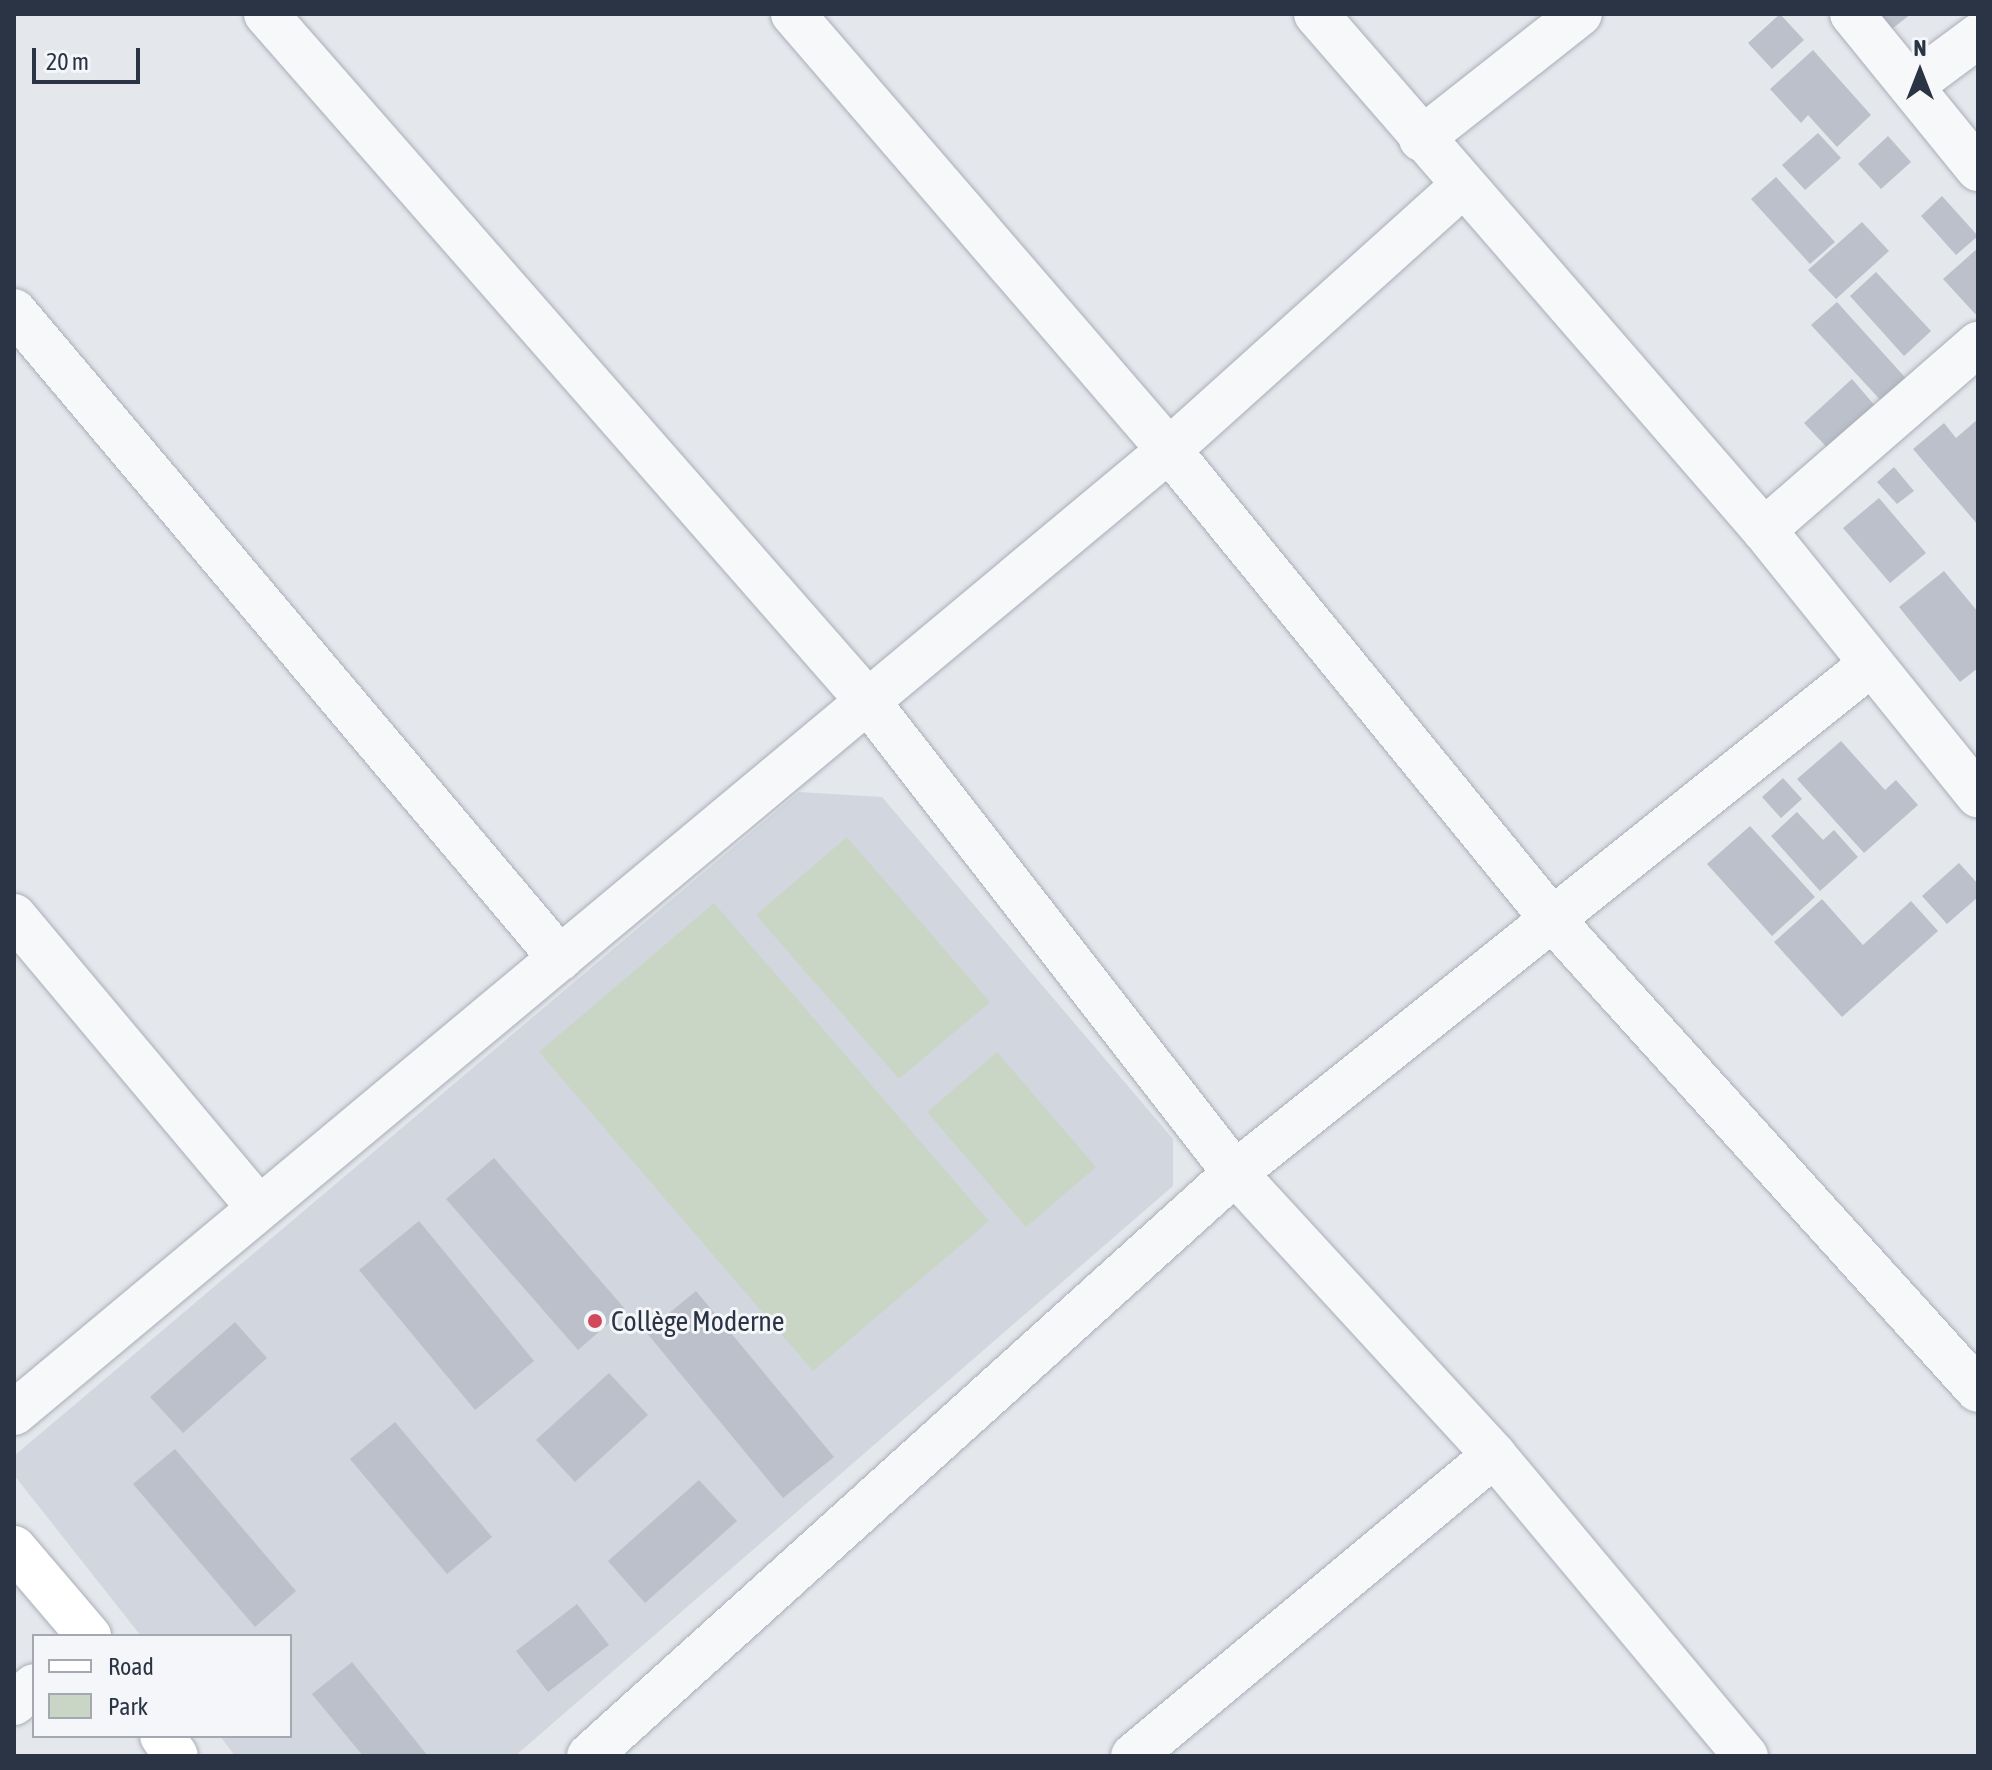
<!DOCTYPE html>
<html>
<head>
<meta charset="utf-8">
<style>
  body { margin:0 }
  #map { position:relative; width:1992px; height:1770px; overflow:hidden; background:#e4e7ec; font-family:"Asap Condensed",sans-serif }
  div>[style] { position:absolute }
  .built>* { inset:0; background:#d2d6de }
  .green>* { inset:0; background:#c9d6c5 }
  .building>* { inset:0; background:#bbc0ca }
  .roads { filter:drop-shadow(0 0 2px #a9aeb7) drop-shadow(0 0 2px #a9aeb7) }
  .minor>* { height:44px; margin:-22px; padding:0 22px; transform-origin:22px; border-radius:22px; background:#f7f8fa }
  .major>* { height:44px; margin:-22px; padding:0 22px; transform-origin:22px; border-radius:22px; background:#fff }
  .dots>* { width:22px; height:22px; translate:-50% -50%; box-sizing:border-box; border:4px solid #f4f6f9; border-radius:50% }
  span { translate:-50% -50%; white-space:nowrap; text-align:center; line-height:1.15; -webkit-text-stroke:6px #f4f6f9; paint-order:stroke }
  .poi-label { font-size:28px; color:#2b3445 }
  .left { translate:0 -50%; text-align:left }
  .frame { position:absolute; inset:0; border:16px solid #2b3445; pointer-events:none }
  .legend { position:absolute; left:32px; top:1634px; width:260px; height:104px; box-sizing:border-box; background:#f4f6f9; border:2px solid #a4a8b1; margin:0; padding:10px 14px; list-style:none; font-size:24px; color:#2b3445 }
  .legend li { display:flex; align-items:center; gap:16px; height:40px }
  .legend b { width:40px; border:2px solid #a4a8b1 }
  .north { position:absolute; left:1880px; top:32px; width:80px; height:80px; -webkit-text-stroke:6px #f4f6f9; paint-order:stroke; rotate:0deg; font-size:22px; font-weight:700; line-height:32px; text-align:center; color:#2b3445 }
  .north::after { content:''; display:block; margin:auto; width:28px; height:36px; background:#2b3445; clip-path:polygon(50% 0,100% 100%,50% 72%,0 100%) }
  .scale { position:absolute; left:32px; top:48px; width:108px; height:36px; box-sizing:border-box; border:4px solid #2b3445; border-top:0; padding-left:10px; font-size:24px; line-height:28px; white-space:nowrap; color:#2b3445; -webkit-text-stroke:6px #f4f6f9; paint-order:stroke }
</style>
</head>
<body>
<div id="map">
  <div class="built">
    <div style="clip-path:polygon(799px 792px,882px 797px,1173px 1139px,1173px 1186px,515px 1756px,235px 1756px,220px 1736px,290px 1736px,290px 1636px,141px 1636px,14px 1475px,14px 1456px)"></div>
  </div>
  <div class="green">
    <div style="clip-path:polygon(847px 837px,990px 1002px,899px 1079px,756px 915px)"></div>
    <div style="clip-path:polygon(714px 903px,989px 1221px,813px 1371px,539px 1052px)"></div>
    <div style="clip-path:polygon(997px 1052px,1096px 1167px,1026px 1227px,927px 1112px)"></div>
  </div>
  <div class="building">
    <div style="clip-path:polygon(1780px 14px,1804px 40px,1772px 69px,1748px 43px)"></div>
    <div style="clip-path:polygon(1873px 14px,1911px 14px,1888px 32px)"></div>
    <div style="clip-path:polygon(1813px 50px,1871px 115px,1837px 147px,1808px 115px,1801px 123px,1770px 89px)"></div>
    <div style="clip-path:polygon(1818px 133px,1841px 158px,1805px 190px,1782px 165px)"></div>
    <div style="clip-path:polygon(1888px 136px,1911px 162px,1881px 189px,1858px 164px)"></div>
    <div style="clip-path:polygon(1776px 177px,1835px 242px,1810px 264px,1751px 199px)"></div>
    <div style="clip-path:polygon(1942px 196px,1978px 236px,1956px 255px,1921px 216px)"></div>
    <div style="clip-path:polygon(1862px 222px,1889px 251px,1836px 299px,1808px 270px)"></div>
    <div style="clip-path:polygon(1978px 248px,1978px 317px,1943px 279px)"></div>
    <div style="clip-path:polygon(1876px 272px,1931px 331px,1904px 356px,1850px 296px)"></div>
    <div style="clip-path:polygon(1837px 302px,1911px 384px,1886px 406px,1811px 325px)"></div>
    <div style="clip-path:polygon(1852px 379px,1882px 414px,1835px 456px,1804px 423px)"></div>
    <div style="clip-path:polygon(1978px 419px,1978px 525px,1913px 449px,1944px 423px,1956px 438px)"></div>
    <div style="clip-path:polygon(1894px 467px,1914px 491px,1897px 504px,1877px 482px)"></div>
    <div style="clip-path:polygon(1879px 498px,1926px 553px,1890px 583px,1843px 528px)"></div>
    <div style="clip-path:polygon(1944px 571px,1978px 612px,1978px 668px,1960px 682px,1899px 607px)"></div>
    <div style="clip-path:polygon(1841px 741px,1885px 790px,1896px 780px,1918px 805px,1864px 853px,1797px 779px)"></div>
    <div style="clip-path:polygon(1783px 778px,1802px 799px,1781px 818px,1762px 797px)"></div>
    <div style="clip-path:polygon(1797px 812px,1823px 840px,1834px 830px,1858px 857px,1820px 891px,1771px 836px)"></div>
    <div style="clip-path:polygon(1750px 826px,1815px 897px,1772px 936px,1707px 864px)"></div>
    <div style="clip-path:polygon(1959px 863px,1978px 884px,1978px 897px,1947px 924px,1922px 896px)"></div>
    <div style="clip-path:polygon(1822px 899px,1863px 945px,1911px 901px,1938px 931px,1842px 1017px,1774px 942px)"></div>
    <div style="clip-path:polygon(494px 1158px,625px 1309px,578px 1350px,446px 1199px)"></div>
    <div style="clip-path:polygon(419px 1221px,534px 1361px,475px 1410px,359px 1270px)"></div>
    <div style="clip-path:polygon(696px 1291px,834px 1457px,783px 1498px,646px 1332px)"></div>
    <div style="clip-path:polygon(235px 1322px,267px 1358px,183px 1433px,150px 1397px)"></div>
    <div style="clip-path:polygon(609px 1373px,648px 1415px,575px 1482px,536px 1440px)"></div>
    <div style="clip-path:polygon(395px 1422px,492px 1537px,447px 1574px,350px 1459px)"></div>
    <div style="clip-path:polygon(175px 1449px,296px 1591px,255px 1627px,133px 1484px)"></div>
    <div style="clip-path:polygon(699px 1480px,737px 1521px,645px 1603px,608px 1561px)"></div>
    <div style="clip-path:polygon(577px 1604px,609px 1645px,548px 1692px,516px 1651px)"></div>
    <div style="clip-path:polygon(352px 1662px,428px 1756px,363px 1756px,312px 1694px)"></div>
  </div>
  <div class="roads">
    <div class="minor">
      <div style="left:266px;top:14px;width:911px;rotate:48.78deg"></div>
      <div style="left:866px;top:699px;width:601px;rotate:52.1deg"></div>
      <div style="left:1235px;top:1173px;width:383px;rotate:47.4deg"></div>
      <div style="left:1494px;top:1455px;width:393px;rotate:50.1deg"></div>
      <div style="left:793px;top:14px;width:576px;rotate:49.23deg"></div>
      <div style="left:1169px;top:450px;width:606px;rotate:50.76deg"></div>
      <div style="left:1552px;top:919px;width:635px;rotate:47.87deg"></div>
      <div style="left:1316px;top:14px;width:683px;rotate:49.03deg"></div>
      <div style="left:1764px;top:530px;width:341px;rotate:51.1deg"></div>
      <div style="left:1852px;top:14px;width:200px;rotate:50.9deg"></div>
      <div style="left:1911px;top:86px;width:84px;rotate:-36.7deg"></div>
      <div style="left:1421px;top:139px;width:202px;rotate:-38.2deg"></div>
      <div style="left:14px;top:311px;width:847px;rotate:49.84deg"></div>
      <div style="left:1764px;top:530px;width:284px;rotate:-41deg"></div>
      <div style="left:14px;top:916px;width:380px;rotate:50deg"></div>
      <div style="left:14px;top:1413px;width:1504px;rotate:-39.82deg"></div>
      <div style="left:1169px;top:450px;width:393px;rotate:-42deg"></div>
      <div style="left:14px;top:1703px;width:26px;rotate:-40deg"></div>
      <div style="left:589px;top:1756px;width:870px;rotate:-42.07deg"></div>
      <div style="left:1235px;top:1173px;width:813px;rotate:-38.66deg"></div>
      <div style="left:1133px;top:1756px;width:470px;rotate:-39.8deg"></div>
    </div>
    <div class="major">
      <div style="left:14px;top:1548px;width:116px;rotate:49.6deg"></div>
      <div style="left:162px;top:1736px;width:24px;rotate:55deg"></div>
    </div>
  </div>
  <div class="dots">
    <div style="left:595px;top:1321px;background:#d1495b"></div>
  </div>
  <div class="poi-label">
    <span class="left" style="left:611px;top:1321px">Collège Moderne</span>
  </div>
  <div class="frame"></div>
  <ul class="legend">
  <li><b style="height:10px;background:#fff"></b>Road</li>
  <li><b style="height:22px;background:#c9d6c5"></b>Park</li>
  </ul>
  <div class="north">N</div>
  <div class="scale">20 m</div>
</div>
</body>
</html>
